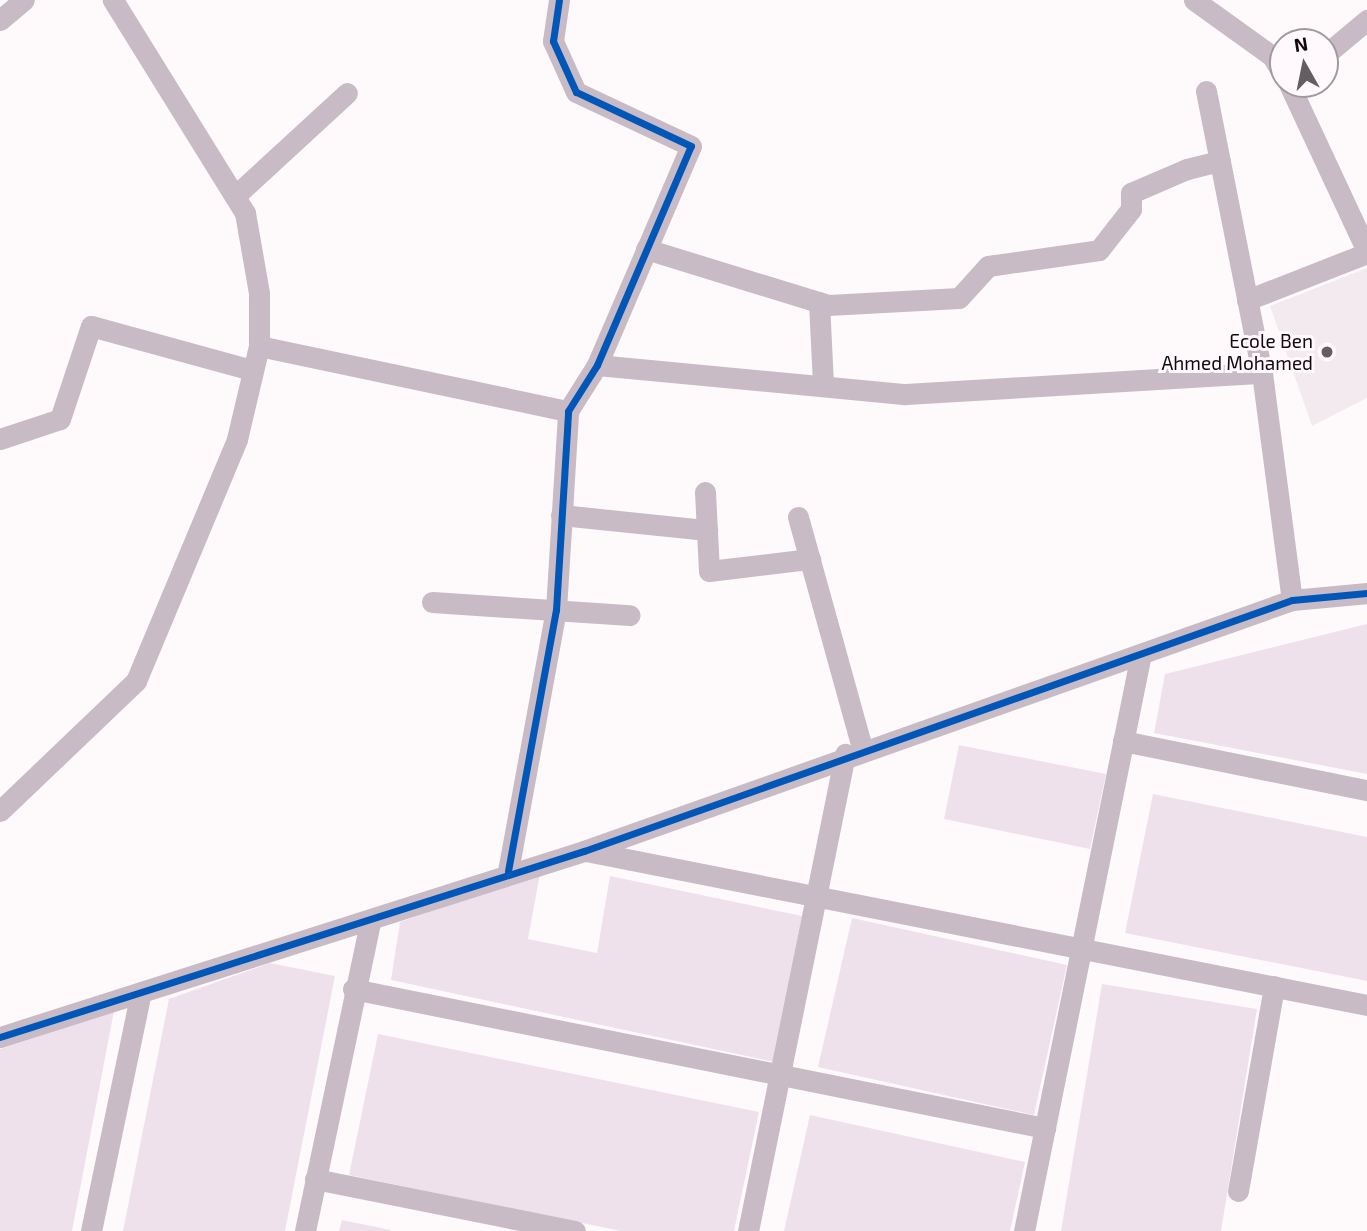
<!DOCTYPE html>
<html>
<head>
<meta charset="utf-8">
<style>
  body { margin:0 }
  #map { position:relative; width:1367px; height:1231px; overflow:hidden; background:#fefafc; font-family:"Exo 2",sans-serif }
  div>[style] { position:absolute }
  .built>* { inset:0; background:#f3eaf0 }
  .building>* { inset:0; background:#efe1ec }
  .street>* { height:21px; margin:-10.5px; padding:0 10.5px; transform-origin:10.5px; border-radius:10.5px; background:#c8bbc5 }
  .cycleway>* { height:7px; margin:-3.5px; padding:0 3.5px; transform-origin:3.5px; border-radius:3.5px; background:#0057b8 }
  .dots>* { width:19px; height:19px; translate:-50% -50%; box-sizing:border-box; border:4px solid #fff9fd; border-radius:50% }
  span { translate:-50% -50%; white-space:nowrap; text-align:center; line-height:1.15; -webkit-text-stroke:6px #fff9fd; paint-order:stroke }
  .poi-label { font-size:19px; color:#11090f }
  .right { translate:-100% -50%; text-align:right }
  .north { position:absolute; left:1269px; top:28px; width:70px; height:70px; box-sizing:border-box; background:#fff9fd; border:2px solid #a0999e; border-radius:50%; rotate:351deg; font-size:19px; font-weight:700; line-height:28px; text-align:center; color:#11090f }
  .north::after { content:''; display:block; margin:auto; width:24px; height:32px; background:#645d62; clip-path:polygon(50% 0,100% 100%,50% 72%,0 100%) }
</style>
</head>
<body>
<div id="map">
  <div class="built">
    <div style="clip-path:polygon(1367px 268px,1367px 398px,1312px 426px,1270px 306px)"></div>
  </div>
  <div class="building">
    <div style="clip-path:polygon(1367px 624px,1367px 774px,1154px 733px,1165px 674px)"></div>
    <div style="clip-path:polygon(959px 745px,1106px 774px,1090px 849px,944px 819px)"></div>
    <div style="clip-path:polygon(1153px 794px,1367px 837px,1367px 981px,1125px 933px)"></div>
    <div style="clip-path:polygon(540px 874px,528px 939px,597px 953px,610px 876px,802px 916px,774px 1062px,391px 980px,400px 922px)"></div>
    <div style="clip-path:polygon(852px 918px,1067px 965px,1034px 1115px,818px 1067px)"></div>
    <div style="clip-path:polygon(270px 963px,335px 976px,285px 1231px,123px 1231px,169px 999px)"></div>
    <div style="clip-path:polygon(1102px 984px,1257px 1009px,1221px 1231px,1061px 1231px)"></div>
    <div style="clip-path:polygon(114px 1011px,72px 1231px,0 1231px,0 1049px)"></div>
    <div style="clip-path:polygon(378px 1034px,759px 1112px,734px 1231px,621px 1231px,349px 1175px)"></div>
    <div style="clip-path:polygon(810px 1115px,1025px 1162px,1010px 1231px,784px 1231px)"></div>
    <div style="clip-path:polygon(342px 1220px,391px 1230px,390px 1231px,339px 1231px)"></div>
  </div>
  <div class="street">
    <div style="left:1194px;top:0;width:96px;rotate:35.7deg"></div>
    <div style="left:1272px;top:56px;width:21px;rotate:59deg"></div>
    <div style="left:0;top:20px;width:31px;rotate:-40deg"></div>
    <div style="left:1325px;top:55px;width:55px;rotate:-39.8deg"></div>
    <div style="left:1289px;top:84px;width:184px;rotate:65deg"></div>
    <div style="left:1206px;top:91px;width:288px;rotate:78.8deg"></div>
    <div style="left:1262px;top:373px;width:229px;rotate:82.5deg"></div>
    <div style="left:235px;top:196px;width:152px;rotate:-42.6deg"></div>
    <div style="left:646px;top:249px;width:190px;rotate:17.1deg"></div>
    <div style="left:828px;top:305px;width:131px;rotate:-3.1deg"></div>
    <div style="left:959px;top:298px;width:43px;rotate:-47.8deg"></div>
    <div style="left:988px;top:266px;width:112px;rotate:-8.2deg"></div>
    <div style="left:1099px;top:250px;width:52px;rotate:-52deg"></div>
    <div style="left:1131px;top:209px;width:16px;rotate:-90deg"></div>
    <div style="left:1131px;top:193px;width:61px;rotate:-23.2deg"></div>
    <div style="left:1187px;top:169px;width:34px;rotate:-14deg"></div>
    <div style="left:1247px;top:300px;width:129px;rotate:-21.4deg"></div>
    <div style="left:819px;top:302px;width:82px;rotate:87.2deg"></div>
    <div style="left:259px;top:346px;width:316px;rotate:11.9deg"></div>
    <div style="left:597px;top:365px;width:310px;rotate:5.4deg"></div>
    <div style="left:906px;top:394px;width:357px;rotate:-3.4deg"></div>
    <div style="left:0;top:439px;width:63px;rotate:-18.4deg"></div>
    <div style="left:60px;top:419px;width:98px;rotate:-71.6deg"></div>
    <div style="left:91px;top:326px;width:167px;rotate:15.3deg"></div>
    <div style="left:705px;top:492px;width:79px;rotate:87.1deg"></div>
    <div style="left:709px;top:571px;width:102px;rotate:-6.8deg"></div>
    <div style="left:561px;top:515px;width:147px;rotate:5.9deg"></div>
    <div style="left:798px;top:517px;width:240px;rotate:74.5deg"></div>
    <div style="left:432px;top:602px;width:198px;rotate:3.8deg"></div>
    <div style="left:1123px;top:741px;width:249px;rotate:11.4deg"></div>
    <div style="left:0;top:811px;width:188px;rotate:-43.7deg"></div>
    <div style="left:136px;top:681px;width:262px;rotate:-67.3deg"></div>
    <div style="left:237px;top:439px;width:96px;rotate:-76.7deg"></div>
    <div style="left:259px;top:346px;width:53px;rotate:-90deg"></div>
    <div style="left:259px;top:293px;width:81px;rotate:-99.9deg"></div>
    <div style="left:245px;top:213px;width:251px;rotate:-121.8deg"></div>
    <div style="left:586px;top:851px;width:796px;rotate:11.15deg"></div>
    <div style="left:508px;top:871px;width:265px;rotate:-79.6deg"></div>
    <div style="left:556px;top:610px;width:199px;rotate:-86.5deg"></div>
    <div style="left:568px;top:411px;width:54px;rotate:-57.8deg"></div>
    <div style="left:597px;top:365px;width:238px;rotate:-66.8deg"></div>
    <div style="left:691px;top:146px;width:127px;rotate:-154.8deg"></div>
    <div style="left:576px;top:92px;width:56px;rotate:-114.3deg"></div>
    <div style="left:553px;top:41px;width:41px;rotate:-81.7deg"></div>
    <div style="left:353px;top:989px;width:706px;rotate:11.36deg"></div>
    <div style="left:0;top:1037px;width:613px;rotate:-17.67deg"></div>
    <div style="left:584px;top:851px;width:751px;rotate:-19.52deg"></div>
    <div style="left:1292px;top:600px;width:75px;rotate:-5.3deg"></div>
    <div style="left:315px;top:1179px;width:265px;rotate:11.3deg"></div>
    <div style="left:1238px;top:1191px;width:208px;rotate:-80deg"></div>
    <div style="left:91px;top:1231px;width:244px;rotate:-78.2deg"></div>
    <div style="left:305px;top:1231px;width:316px;rotate:-78.1deg"></div>
    <div style="left:748px;top:1231px;width:487px;rotate:-78.5deg"></div>
    <div style="left:1024px;top:1231px;width:589px;rotate:-78.54deg"></div>
  </div>
  <div class="cycleway">
    <div style="left:508px;top:871px;width:265px;rotate:-79.6deg"></div>
    <div style="left:556px;top:610px;width:199px;rotate:-86.5deg"></div>
    <div style="left:568px;top:411px;width:54px;rotate:-57.8deg"></div>
    <div style="left:597px;top:365px;width:238px;rotate:-66.8deg"></div>
    <div style="left:691px;top:146px;width:127px;rotate:-154.8deg"></div>
    <div style="left:576px;top:92px;width:56px;rotate:-114.3deg"></div>
    <div style="left:553px;top:41px;width:41px;rotate:-81.7deg"></div>
    <div style="left:0;top:1037px;width:613px;rotate:-17.67deg"></div>
    <div style="left:584px;top:851px;width:751px;rotate:-19.52deg"></div>
    <div style="left:1292px;top:600px;width:75px;rotate:-5.3deg"></div>
  </div>
  <div class="dots">
    <div style="left:1327px;top:352px;background:#645d62"></div>
  </div>
  <div class="poi-label">
    <span class="right" style="left:1313px;top:352px">Ecole Ben<br>Ahmed Mohamed</span>
  </div>
  <div class="north">N</div>
</div>
</body>
</html>
